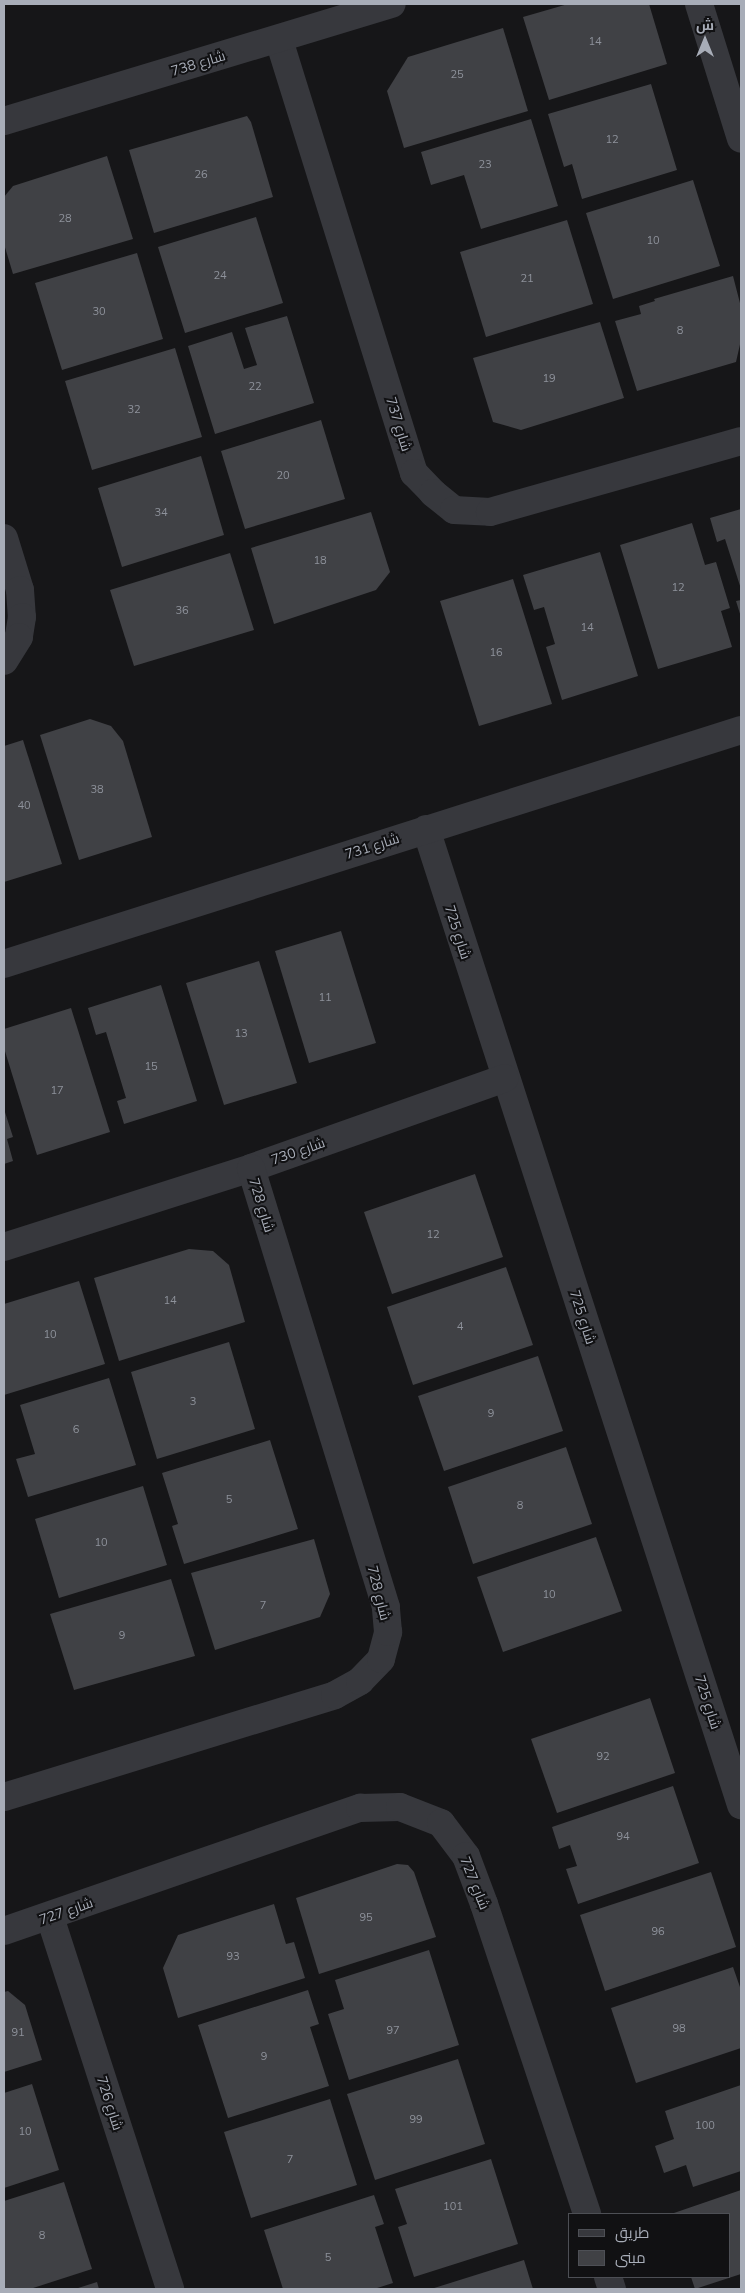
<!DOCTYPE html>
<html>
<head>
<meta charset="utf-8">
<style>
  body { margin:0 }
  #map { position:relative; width:745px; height:2293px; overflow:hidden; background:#161618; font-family:Mulish,Cairo,sans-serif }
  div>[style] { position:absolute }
  .building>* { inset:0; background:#404145 }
  .minor>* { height:28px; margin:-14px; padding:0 14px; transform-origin:14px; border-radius:14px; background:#37383d }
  span { translate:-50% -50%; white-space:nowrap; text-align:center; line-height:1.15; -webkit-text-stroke:4px #111113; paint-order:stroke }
  .number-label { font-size:11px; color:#8e929b }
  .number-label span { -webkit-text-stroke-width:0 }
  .street-label { font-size:14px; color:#a8adb8 }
  .frame { position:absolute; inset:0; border:5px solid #a8adb8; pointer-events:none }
  .legend { position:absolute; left:568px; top:2213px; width:162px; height:65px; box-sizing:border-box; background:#111113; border:1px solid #4d4f55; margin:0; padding:6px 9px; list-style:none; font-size:15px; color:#a8adb8 }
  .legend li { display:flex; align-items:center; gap:10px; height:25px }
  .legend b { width:25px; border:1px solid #4d4f55 }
  .north { position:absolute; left:680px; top:15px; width:50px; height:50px; -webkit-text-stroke:4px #111113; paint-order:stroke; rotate:0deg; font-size:14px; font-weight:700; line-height:20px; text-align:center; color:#a8adb8 }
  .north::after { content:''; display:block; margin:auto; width:18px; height:22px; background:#a8adb8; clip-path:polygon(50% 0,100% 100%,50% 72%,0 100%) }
</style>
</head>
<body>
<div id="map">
  <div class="building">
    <div style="clip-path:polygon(568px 4px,649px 4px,667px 64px,549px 100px,523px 17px)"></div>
    <div style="clip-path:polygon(503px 28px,528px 111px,404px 148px,387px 91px,408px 57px)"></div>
    <div style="clip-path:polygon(651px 84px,677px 170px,582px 199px,572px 164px,564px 167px,548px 114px)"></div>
    <div style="clip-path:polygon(247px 116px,251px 122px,273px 197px,154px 233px,129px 150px)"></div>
    <div style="clip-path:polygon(531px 119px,558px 206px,481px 229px,464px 175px,431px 185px,421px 152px)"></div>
    <div style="clip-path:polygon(107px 156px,133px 239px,13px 274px,4px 244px,4px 197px,13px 186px)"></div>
    <div style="clip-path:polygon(693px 180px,720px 266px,613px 299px,586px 213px)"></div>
    <div style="clip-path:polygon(256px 217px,283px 303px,185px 333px,158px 247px)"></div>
    <div style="clip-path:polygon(567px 220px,593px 304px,486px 337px,460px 252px)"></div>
    <div style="clip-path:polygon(137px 253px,163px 339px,62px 370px,35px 283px)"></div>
    <div style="clip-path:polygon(733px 276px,741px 307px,741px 340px,736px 362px,637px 391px,615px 321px,641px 314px,639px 306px,655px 301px,654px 299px)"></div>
    <div style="clip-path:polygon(287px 316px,314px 403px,215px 434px,188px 346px,232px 332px,244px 369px,257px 365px,245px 328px)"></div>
    <div style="clip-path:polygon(600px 322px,624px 398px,521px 430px,493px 422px,473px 358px)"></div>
    <div style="clip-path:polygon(175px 348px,202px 437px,92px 470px,65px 381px)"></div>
    <div style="clip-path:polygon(321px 420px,345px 499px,245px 529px,221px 451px)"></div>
    <div style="clip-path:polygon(201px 456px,224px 535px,122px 567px,98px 488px)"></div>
    <div style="clip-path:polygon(741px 509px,741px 589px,725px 539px,717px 542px,710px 518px)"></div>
    <div style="clip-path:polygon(371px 512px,390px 572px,376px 590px,274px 624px,251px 548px)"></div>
    <div style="clip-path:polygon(692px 523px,705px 565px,716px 562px,730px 608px,721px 611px,732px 647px,658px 669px,620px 545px)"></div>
    <div style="clip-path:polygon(600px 552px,638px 676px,562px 700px,546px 647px,555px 644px,544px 607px,534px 610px,523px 575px)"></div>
    <div style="clip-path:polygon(230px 553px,254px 630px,134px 666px,110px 590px)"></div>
    <div style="clip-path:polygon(513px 579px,552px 704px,479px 726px,440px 601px)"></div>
    <div style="clip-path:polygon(741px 600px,741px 617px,736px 601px)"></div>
    <div style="clip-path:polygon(90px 719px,111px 726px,123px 741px,152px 837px,79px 860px,40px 735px)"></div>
    <div style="clip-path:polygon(23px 740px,62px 864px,4px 882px,4px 746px)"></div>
    <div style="clip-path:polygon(341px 931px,376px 1043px,309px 1063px,275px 951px)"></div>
    <div style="clip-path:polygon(259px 961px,297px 1083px,224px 1105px,186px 983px)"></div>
    <div style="clip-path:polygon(161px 985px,197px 1101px,124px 1124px,117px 1101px,126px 1098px,106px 1032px,96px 1035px,88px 1008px)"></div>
    <div style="clip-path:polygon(71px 1008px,110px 1132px,37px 1155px,4px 1048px,4px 1029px)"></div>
    <div style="clip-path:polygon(4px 1109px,13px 1137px,7px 1139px,13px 1161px,4px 1164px)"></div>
    <div style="clip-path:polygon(475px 1174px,503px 1257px,392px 1294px,364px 1212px)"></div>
    <div style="clip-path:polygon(189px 1249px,213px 1251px,229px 1265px,245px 1322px,119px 1361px,94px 1278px)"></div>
    <div style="clip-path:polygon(506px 1267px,533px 1345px,413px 1385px,387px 1307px)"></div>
    <div style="clip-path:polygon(79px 1281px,105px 1364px,4px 1395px,4px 1304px)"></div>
    <div style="clip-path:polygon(229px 1342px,255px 1429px,157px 1459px,131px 1372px)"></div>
    <div style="clip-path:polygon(538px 1356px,563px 1431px,444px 1471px,418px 1396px)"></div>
    <div style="clip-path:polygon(109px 1378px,136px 1465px,28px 1497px,16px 1459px,35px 1454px,20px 1405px)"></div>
    <div style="clip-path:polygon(270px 1440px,298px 1529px,184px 1564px,172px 1526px,178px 1524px,162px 1473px)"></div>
    <div style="clip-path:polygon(566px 1447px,592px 1524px,473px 1564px,448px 1487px)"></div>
    <div style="clip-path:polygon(143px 1486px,167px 1565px,59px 1598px,35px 1519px)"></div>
    <div style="clip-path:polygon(596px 1537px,622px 1611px,503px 1652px,477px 1577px)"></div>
    <div style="clip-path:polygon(314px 1539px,330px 1594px,320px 1617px,215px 1650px,191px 1573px)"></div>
    <div style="clip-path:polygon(171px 1579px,195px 1656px,74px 1690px,50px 1614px)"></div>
    <div style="clip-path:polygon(650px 1698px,675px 1773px,557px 1813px,531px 1739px)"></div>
    <div style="clip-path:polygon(673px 1786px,699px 1863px,578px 1904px,566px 1869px,577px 1866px,570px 1845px,559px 1849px,552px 1827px)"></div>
    <div style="clip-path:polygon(397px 1864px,408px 1865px,414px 1872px,436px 1937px,319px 1974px,296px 1898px)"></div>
    <div style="clip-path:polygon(711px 1872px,736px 1947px,605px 1991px,580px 1915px)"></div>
    <div style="clip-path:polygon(274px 1904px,286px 1944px,294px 1942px,305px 1978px,178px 2018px,163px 1968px,178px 1935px)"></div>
    <div style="clip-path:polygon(429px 1950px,459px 2045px,349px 2080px,328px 2014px,344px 2009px,335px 1980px)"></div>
    <div style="clip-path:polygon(733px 1967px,741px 1990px,741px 2048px,636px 2083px,611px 2008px)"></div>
    <div style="clip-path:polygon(308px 1990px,319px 2024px,310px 2027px,329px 2086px,228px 2118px,198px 2025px)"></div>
    <div style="clip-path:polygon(8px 1991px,25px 2005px,42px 2060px,4px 2072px,4px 1992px)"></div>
    <div style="clip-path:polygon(458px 2059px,485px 2144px,375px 2180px,347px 2094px)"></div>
    <div style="clip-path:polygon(32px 2084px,59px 2170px,4px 2188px,4px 2093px)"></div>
    <div style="clip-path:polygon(741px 2085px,741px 2171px,693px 2187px,686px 2165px,664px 2173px,655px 2146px,674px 2139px,665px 2111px)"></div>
    <div style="clip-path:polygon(330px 2099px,357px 2185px,251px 2218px,224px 2132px)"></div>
    <div style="clip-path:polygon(491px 2159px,518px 2244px,414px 2277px,398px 2227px,407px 2224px,395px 2189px)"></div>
    <div style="clip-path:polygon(64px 2182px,92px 2269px,30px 2289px,4px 2289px,4px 2201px)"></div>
    <div style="clip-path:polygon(741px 2190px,741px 2274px,695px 2289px,691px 2277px,729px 2277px,729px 2214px,671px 2214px)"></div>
    <div style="clip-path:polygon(374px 2195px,384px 2224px,375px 2227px,393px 2283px,374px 2289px,283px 2289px,264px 2230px)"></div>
    <div style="clip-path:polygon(524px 2260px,533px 2289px,431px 2289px)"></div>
    <div style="clip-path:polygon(97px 2282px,99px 2289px,75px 2289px)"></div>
  </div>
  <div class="minor">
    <div style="left:699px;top:4px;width:141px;rotate:72.7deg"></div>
    <div style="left:279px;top:40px;width:454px;rotate:72.7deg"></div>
    <div style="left:414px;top:473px;width:28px;rotate:46deg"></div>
    <div style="left:433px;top:493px;width:27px;rotate:39deg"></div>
    <div style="left:454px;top:510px;width:36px;rotate:3deg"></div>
    <div style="left:490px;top:512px;width:261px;rotate:-15.8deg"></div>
    <div style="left:4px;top:121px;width:405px;rotate:-16.8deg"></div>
    <div style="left:4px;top:538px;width:54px;rotate:72.9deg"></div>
    <div style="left:20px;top:590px;width:27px;rotate:86deg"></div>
    <div style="left:22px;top:617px;width:20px;rotate:99deg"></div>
    <div style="left:19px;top:637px;width:28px;rotate:122deg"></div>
    <div style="left:426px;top:829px;width:1026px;rotate:72.11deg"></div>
    <div style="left:4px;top:964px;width:773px;rotate:-17.61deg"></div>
    <div style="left:4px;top:1247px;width:259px;rotate:-17.7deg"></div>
    <div style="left:251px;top:1168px;width:269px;rotate:-19.5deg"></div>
    <div style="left:4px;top:1797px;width:346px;rotate:-17.1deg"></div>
    <div style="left:335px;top:1695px;width:29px;rotate:-29deg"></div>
    <div style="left:360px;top:1681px;width:30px;rotate:-46deg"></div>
    <div style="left:381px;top:1659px;width:28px;rotate:-75deg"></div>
    <div style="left:388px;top:1632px;width:25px;rotate:-95deg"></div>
    <div style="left:386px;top:1607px;width:459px;rotate:-107.1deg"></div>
    <div style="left:50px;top:1917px;width:391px;rotate:72.1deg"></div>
    <div style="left:4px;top:1931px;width:377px;rotate:-19.1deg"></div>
    <div style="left:360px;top:1808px;width:40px;rotate:-1.4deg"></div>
    <div style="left:400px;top:1807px;width:44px;rotate:21.3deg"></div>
    <div style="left:441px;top:1823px;width:41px;rotate:52.9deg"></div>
    <div style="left:466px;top:1856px;width:51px;rotate:69.4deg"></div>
    <div style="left:484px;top:1904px;width:327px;rotate:71.6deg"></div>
    <div style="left:608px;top:2277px;width:13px;rotate:72deg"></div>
  </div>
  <div class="number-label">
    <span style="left:595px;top:41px">14</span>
    <span style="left:457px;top:74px">25</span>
    <span style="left:612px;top:139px">12</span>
    <span style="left:485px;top:164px">23</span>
    <span style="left:201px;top:174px">26</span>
    <span style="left:65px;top:218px">28</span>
    <span style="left:653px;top:240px">10</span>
    <span style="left:220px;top:275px">24</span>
    <span style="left:527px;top:278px">21</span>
    <span style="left:99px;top:311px">30</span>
    <span style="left:680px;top:330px">8</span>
    <span style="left:549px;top:378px">19</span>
    <span style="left:255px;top:386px">22</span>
    <span style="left:134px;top:409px">32</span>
    <span style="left:283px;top:475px">20</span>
    <span style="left:161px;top:512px">34</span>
    <span style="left:320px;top:560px">18</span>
    <span style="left:678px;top:587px">12</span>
    <span style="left:182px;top:610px">36</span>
    <span style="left:587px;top:627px">14</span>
    <span style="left:496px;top:652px">16</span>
    <span style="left:97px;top:789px">38</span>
    <span style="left:24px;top:805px">40</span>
    <span style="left:325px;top:997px">11</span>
    <span style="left:241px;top:1033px">13</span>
    <span style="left:151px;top:1066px">15</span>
    <span style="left:57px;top:1090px">17</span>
    <span style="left:433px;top:1234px">12</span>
    <span style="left:170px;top:1300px">14</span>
    <span style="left:460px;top:1326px">4</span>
    <span style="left:50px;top:1334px">10</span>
    <span style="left:193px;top:1401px">3</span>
    <span style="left:491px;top:1413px">9</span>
    <span style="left:76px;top:1429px">6</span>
    <span style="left:229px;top:1499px">5</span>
    <span style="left:520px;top:1505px">8</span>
    <span style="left:101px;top:1542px">10</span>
    <span style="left:549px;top:1594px">10</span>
    <span style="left:263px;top:1605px">7</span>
    <span style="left:122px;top:1635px">9</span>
    <span style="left:603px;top:1756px">92</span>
    <span style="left:623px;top:1836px">94</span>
    <span style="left:366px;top:1917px">95</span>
    <span style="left:658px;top:1931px">96</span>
    <span style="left:233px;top:1956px">93</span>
    <span style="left:679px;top:2028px">98</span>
    <span style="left:393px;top:2030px">97</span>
    <span style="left:18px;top:2032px">91</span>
    <span style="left:264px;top:2056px">9</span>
    <span style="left:416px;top:2119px">99</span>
    <span style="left:705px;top:2125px">100</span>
    <span style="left:25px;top:2131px">10</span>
    <span style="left:290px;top:2159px">7</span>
    <span style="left:453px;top:2206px">101</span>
    <span style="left:42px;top:2235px">8</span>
    <span style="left:328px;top:2257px">5</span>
  </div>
  <div class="street-label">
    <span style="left:198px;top:63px;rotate:-17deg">شارع 738</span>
    <span style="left:399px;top:424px;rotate:73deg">شارع 737</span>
    <span style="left:372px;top:846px;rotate:-18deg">شارع 731</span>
    <span style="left:458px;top:932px;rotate:72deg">شارع 725</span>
    <span style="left:298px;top:1151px;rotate:-19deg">شارع 730</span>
    <span style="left:262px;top:1205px;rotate:73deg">شارع 728</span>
    <span style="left:583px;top:1317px;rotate:72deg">شارع 725</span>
    <span style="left:379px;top:1593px;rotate:76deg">شارع 728</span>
    <span style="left:708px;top:1702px;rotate:72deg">شارع 725</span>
    <span style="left:475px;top:1883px;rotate:68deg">شارع 727</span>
    <span style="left:66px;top:1911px;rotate:-19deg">شارع 727</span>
    <span style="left:110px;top:2103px;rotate:72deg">شارع 726</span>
  </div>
  <div class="frame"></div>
  <ul class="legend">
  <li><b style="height:6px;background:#37383d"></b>طريق</li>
  <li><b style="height:14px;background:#404145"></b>مبنى</li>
  </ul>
  <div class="north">ش</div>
</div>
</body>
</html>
